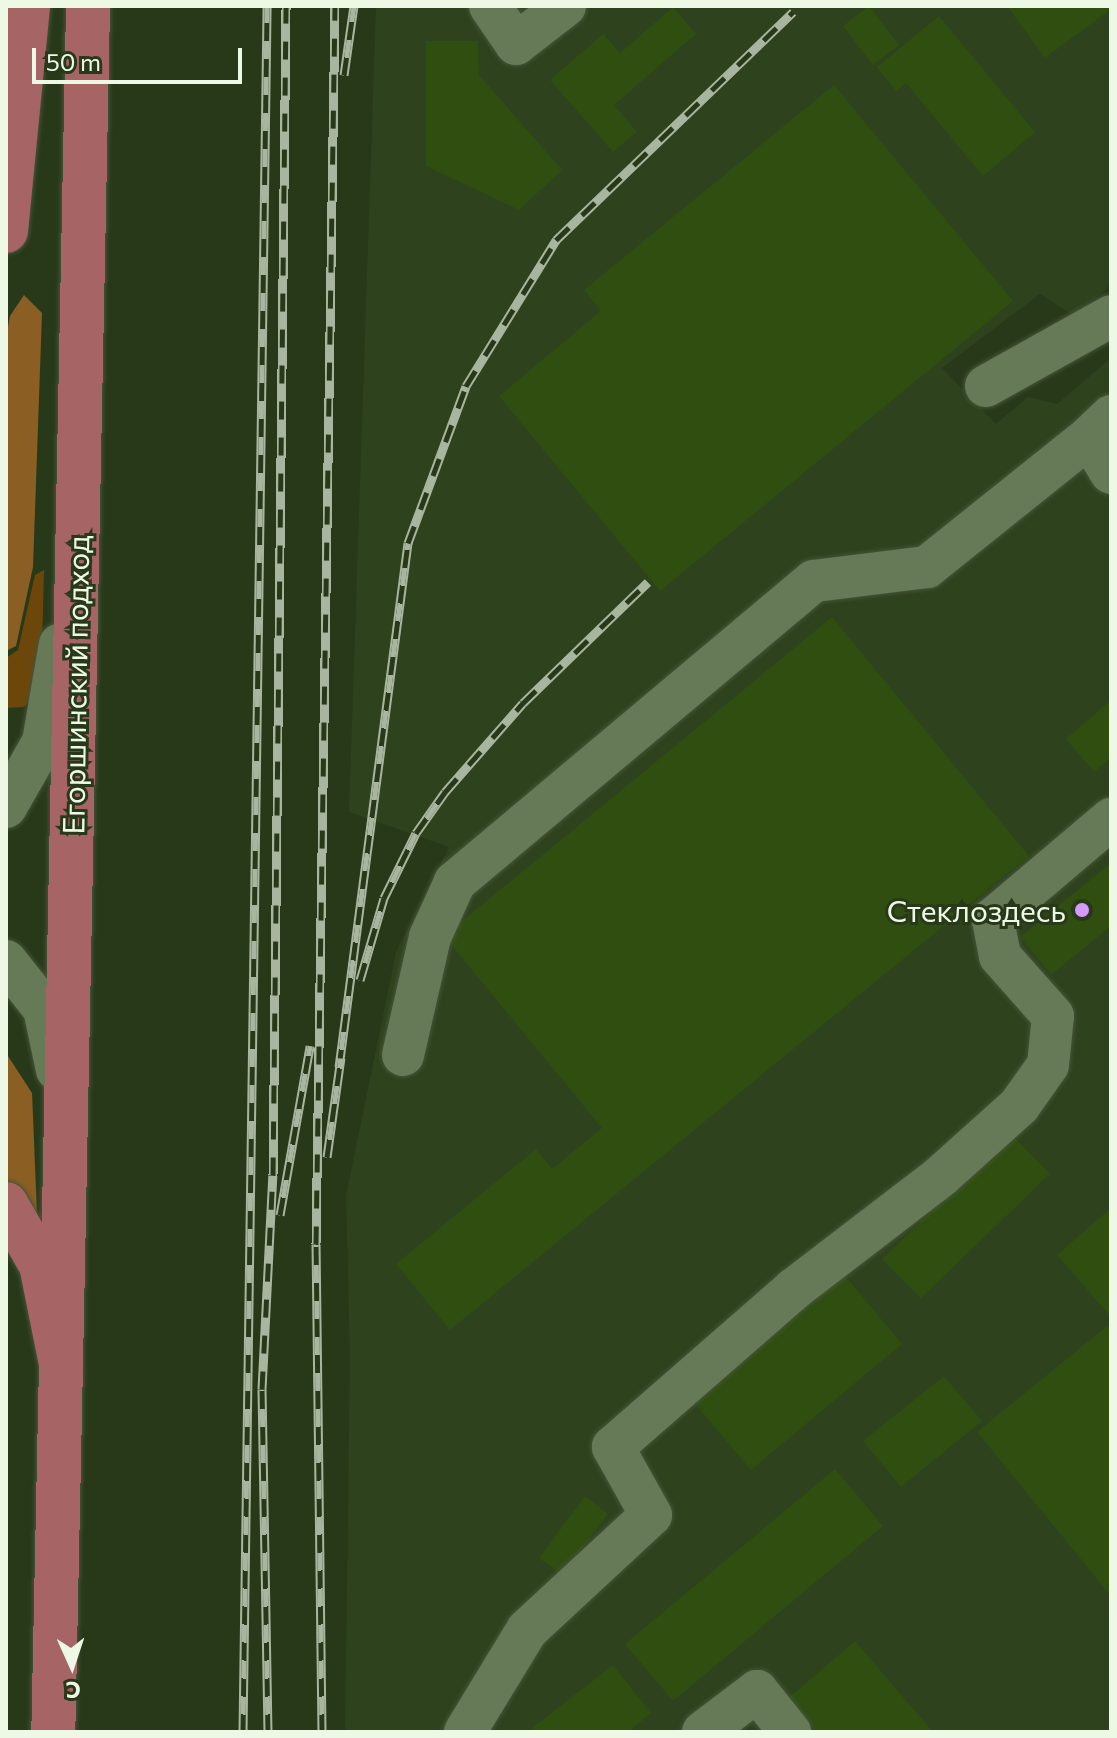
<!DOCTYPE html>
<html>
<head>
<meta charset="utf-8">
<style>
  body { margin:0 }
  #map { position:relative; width:1117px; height:1738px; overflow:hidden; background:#28391a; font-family:Commissioner,sans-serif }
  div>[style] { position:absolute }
  .built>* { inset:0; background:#2e421d }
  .green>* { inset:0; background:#6d470a }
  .forest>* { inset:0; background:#8b5f23 }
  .building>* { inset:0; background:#304e10 }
  .roads { filter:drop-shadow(0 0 2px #465439) drop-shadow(0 0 2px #465439) }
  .minor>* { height:42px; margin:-21px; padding:0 21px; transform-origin:21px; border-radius:21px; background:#677a58 }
  .major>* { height:44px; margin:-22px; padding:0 22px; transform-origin:22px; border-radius:22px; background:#a76464 }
  .rail>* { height:9px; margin-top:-4.5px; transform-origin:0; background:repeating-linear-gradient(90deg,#28391a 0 18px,#a9b69f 0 36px); box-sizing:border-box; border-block:2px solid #a9b69f }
  .dots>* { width:22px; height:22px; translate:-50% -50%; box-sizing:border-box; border:4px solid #28391a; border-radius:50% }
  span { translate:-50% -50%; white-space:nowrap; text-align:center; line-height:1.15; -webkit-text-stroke:6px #28391a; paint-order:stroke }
  .street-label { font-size:30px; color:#edf8e5 }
  .poi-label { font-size:30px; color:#edf8e5 }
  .right { translate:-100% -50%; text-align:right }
  .frame { position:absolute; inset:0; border:8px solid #edf8e5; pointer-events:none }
  .north { position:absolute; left:32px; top:1626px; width:80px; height:80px; -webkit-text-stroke:6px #28391a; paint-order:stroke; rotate:177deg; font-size:22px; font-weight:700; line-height:32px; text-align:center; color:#edf8e5 }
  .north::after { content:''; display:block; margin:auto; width:28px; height:36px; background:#edf8e5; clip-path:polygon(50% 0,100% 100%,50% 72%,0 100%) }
  .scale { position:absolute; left:32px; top:48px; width:210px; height:36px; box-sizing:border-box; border:4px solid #edf8e5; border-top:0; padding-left:10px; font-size:24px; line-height:28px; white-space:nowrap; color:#edf8e5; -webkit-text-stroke:6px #28391a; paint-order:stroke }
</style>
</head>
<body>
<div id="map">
  <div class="built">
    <div style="clip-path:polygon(376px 6px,1111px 6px,1111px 285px,1074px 316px,1040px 294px,942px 368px,996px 424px,1028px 397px,1057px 404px,1111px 358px,1111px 1732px,345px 1732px,350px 1358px,346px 1196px,396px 952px,449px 847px,349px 812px)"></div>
  </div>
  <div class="green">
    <div style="clip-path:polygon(44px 570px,41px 686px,24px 707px,6px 708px,6px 658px,18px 650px,35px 575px)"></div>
  </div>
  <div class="forest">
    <div style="clip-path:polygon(24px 295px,42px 313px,33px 567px,16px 646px,6px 651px,6px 338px,10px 316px)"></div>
    <div style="clip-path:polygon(6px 1053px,32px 1093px,37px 1213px,6px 1179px)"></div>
  </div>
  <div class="building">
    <div style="clip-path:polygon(869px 6px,899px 45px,873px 65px,843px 26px)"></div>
    <div style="clip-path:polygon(1007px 6px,1111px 6px,1111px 9px,1045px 58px)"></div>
    <div style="clip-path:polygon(673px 7px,696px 34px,614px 105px,637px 132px,613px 152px,550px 80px,603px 34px,620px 53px)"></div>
    <div style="clip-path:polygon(939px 16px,1035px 132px,983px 176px,906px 83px,896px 91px,877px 67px)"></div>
    <div style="clip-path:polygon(426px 41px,478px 41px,479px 75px,562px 170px,519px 210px,426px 166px)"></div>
    <div style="clip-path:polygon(834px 85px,1013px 301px,660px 591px,499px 396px,601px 311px,584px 290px)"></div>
    <div style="clip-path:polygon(832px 617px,1029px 856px,450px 1330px,396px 1264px,536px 1149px,552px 1169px,602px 1128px,444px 936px)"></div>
    <div style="clip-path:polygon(1111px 700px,1111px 757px,1094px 772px,1066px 739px)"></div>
    <div style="clip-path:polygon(1111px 863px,1111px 926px,1051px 975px,1020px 937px)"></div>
    <div style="clip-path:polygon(1011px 1134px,1050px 1174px,921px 1298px,882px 1259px)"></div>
    <div style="clip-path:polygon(1111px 1208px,1111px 1317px,1057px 1255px)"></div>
    <div style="clip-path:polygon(841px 1271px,902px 1344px,751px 1470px,690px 1398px)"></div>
    <div style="clip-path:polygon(1107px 1326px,1111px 1330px,1111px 1596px,977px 1432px)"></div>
    <div style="clip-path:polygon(944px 1376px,982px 1421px,901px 1487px,863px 1441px)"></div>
    <div style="clip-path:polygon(835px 1469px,883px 1526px,673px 1701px,625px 1644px)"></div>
    <div style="clip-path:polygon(585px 1496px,608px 1514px,562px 1575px,539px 1558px)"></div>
    <div style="clip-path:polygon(855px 1641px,933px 1732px,815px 1732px,787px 1699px)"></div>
    <div style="clip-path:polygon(613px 1665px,651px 1713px,628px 1732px,527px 1732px)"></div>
  </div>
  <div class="roads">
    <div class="minor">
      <div style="left:490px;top:6px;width:46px;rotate:55.6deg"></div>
      <div style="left:516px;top:44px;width:62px;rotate:-37.8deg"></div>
      <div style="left:986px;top:386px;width:143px;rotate:-29.2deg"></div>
      <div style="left:1111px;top:416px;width:30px;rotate:136deg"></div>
      <div style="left:1089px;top:437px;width:42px;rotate:58.6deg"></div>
      <div style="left:6px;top:807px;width:75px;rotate:-60.4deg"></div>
      <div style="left:43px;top:742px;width:99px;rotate:-80.2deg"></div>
      <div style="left:6px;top:961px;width:61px;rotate:51.6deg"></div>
      <div style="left:44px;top:1009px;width:62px;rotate:78deg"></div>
      <div style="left:403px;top:1055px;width:121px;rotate:-77.1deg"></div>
      <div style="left:430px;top:937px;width:60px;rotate:-65.6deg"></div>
      <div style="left:455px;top:882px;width:468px;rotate:-40deg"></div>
      <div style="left:814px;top:581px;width:114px;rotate:-7.1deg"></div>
      <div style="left:927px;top:567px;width:208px;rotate:-38.7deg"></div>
      <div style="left:465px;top:1732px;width:119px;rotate:-58.7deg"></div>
      <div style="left:527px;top:1630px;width:169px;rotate:-42.8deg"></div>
      <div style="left:651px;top:1515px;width:78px;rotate:-119.2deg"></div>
      <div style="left:613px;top:1447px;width:240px;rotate:-41.1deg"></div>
      <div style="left:794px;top:1289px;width:185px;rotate:-37.5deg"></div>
      <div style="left:941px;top:1176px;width:105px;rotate:-41.9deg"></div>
      <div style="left:1019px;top:1106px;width:50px;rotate:-54.7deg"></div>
      <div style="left:1048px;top:1065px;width:49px;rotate:-84.2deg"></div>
      <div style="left:1053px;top:1016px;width:80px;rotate:-131.5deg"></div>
      <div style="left:1000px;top:956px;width:38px;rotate:-101deg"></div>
      <div style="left:993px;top:919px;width:155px;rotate:-40.3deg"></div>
      <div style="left:703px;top:1732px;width:68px;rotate:-37.2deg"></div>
      <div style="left:757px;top:1691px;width:53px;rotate:51.2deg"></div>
    </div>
    <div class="major">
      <div style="left:6px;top:231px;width:226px;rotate:-84.4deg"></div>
      <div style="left:6px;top:1204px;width:70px;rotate:60.2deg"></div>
      <div style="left:41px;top:1265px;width:101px;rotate:78.6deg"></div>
      <div style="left:61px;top:1364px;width:368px;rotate:91.2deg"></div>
      <div style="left:61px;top:1364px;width:1358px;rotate:-88.86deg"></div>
    </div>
  </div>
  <div class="rail">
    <div style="left:344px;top:75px;width:70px;rotate:-81.8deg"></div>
    <div style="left:360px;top:980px;width:85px;rotate:-73.7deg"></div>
    <div style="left:384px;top:898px;width:72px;rotate:-63.8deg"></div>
    <div style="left:416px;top:833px;width:50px;rotate:-54.7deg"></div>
    <div style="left:445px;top:792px;width:118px;rotate:-48.8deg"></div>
    <div style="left:523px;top:703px;width:174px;rotate:-44.1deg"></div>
    <div style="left:339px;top:1067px;width:529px;rotate:-82.5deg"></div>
    <div style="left:408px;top:543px;width:167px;rotate:-69.7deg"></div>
    <div style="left:466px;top:386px;width:172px;rotate:-58.3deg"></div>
    <div style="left:556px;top:240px;width:329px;rotate:-43.9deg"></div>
    <div style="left:327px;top:1157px;width:100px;rotate:-82deg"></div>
    <div style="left:280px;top:1215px;width:172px;rotate:-79.9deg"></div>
    <div style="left:243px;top:1732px;width:1726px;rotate:-89.2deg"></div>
    <div style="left:268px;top:1732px;width:343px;rotate:-91deg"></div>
    <div style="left:262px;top:1389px;width:214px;rotate:-87.1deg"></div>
    <div style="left:273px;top:1175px;width:1169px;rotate:-89.36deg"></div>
    <div style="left:322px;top:1732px;width:488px;rotate:-90.7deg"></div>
    <div style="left:316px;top:1244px;width:1238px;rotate:-89.12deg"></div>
  </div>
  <div class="dots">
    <div style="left:1082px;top:910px;background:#d69bfa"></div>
  </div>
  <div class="street-label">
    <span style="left:75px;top:685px;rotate:-89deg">Егоршинский подход</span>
  </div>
  <div class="poi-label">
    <span class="right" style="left:1066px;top:910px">Стеклоздесь</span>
  </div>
  <div class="frame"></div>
  <div class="north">С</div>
  <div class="scale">50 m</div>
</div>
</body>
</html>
